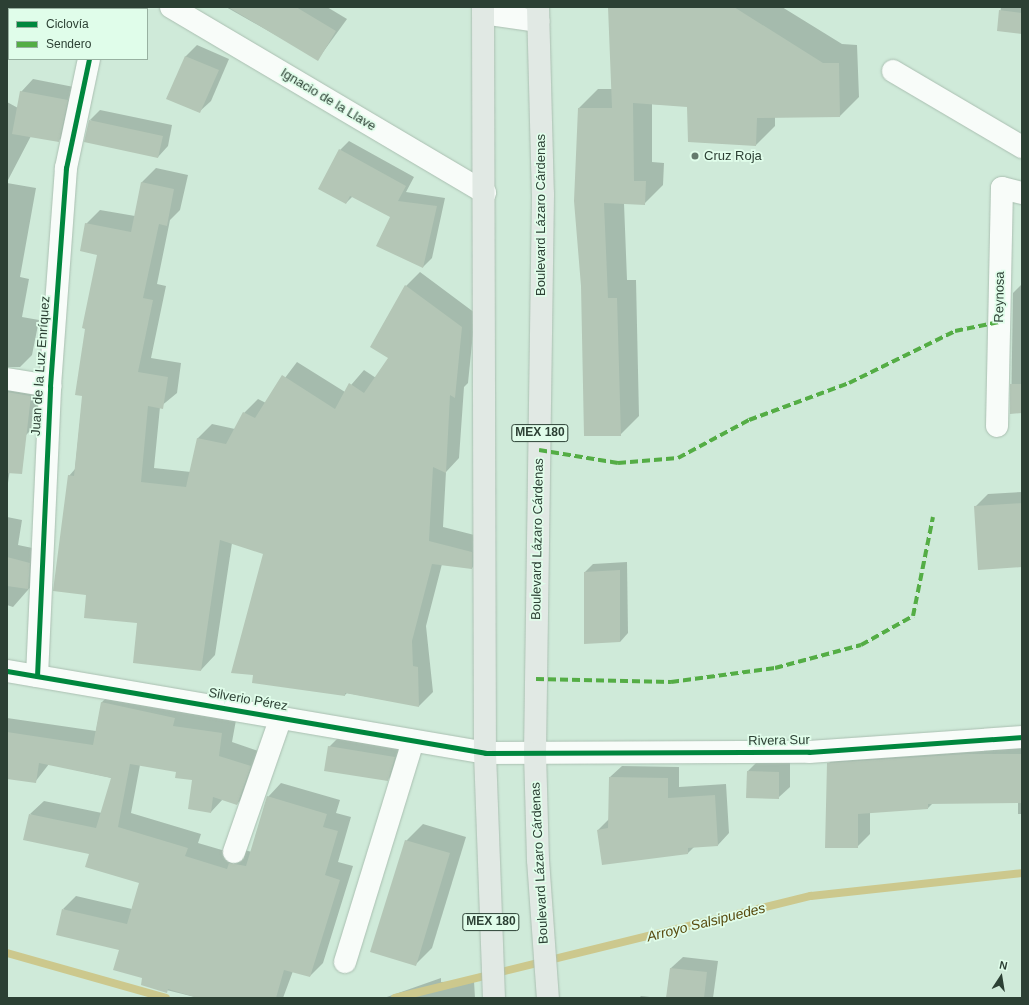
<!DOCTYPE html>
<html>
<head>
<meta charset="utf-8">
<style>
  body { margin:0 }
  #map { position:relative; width:1029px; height:1005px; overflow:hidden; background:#cfead9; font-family:Arial,sans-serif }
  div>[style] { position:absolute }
  .shadow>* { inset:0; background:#0003 }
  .stream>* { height:8px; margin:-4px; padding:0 4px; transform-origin:4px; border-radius:4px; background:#ccc88d }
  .building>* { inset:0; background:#b4c6b6 }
  .roads { filter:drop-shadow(0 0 1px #aabfb1) drop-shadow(0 0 1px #aabfb1) }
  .minor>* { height:22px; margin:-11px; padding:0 11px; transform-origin:11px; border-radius:11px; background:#f8fcf9 }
  .major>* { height:22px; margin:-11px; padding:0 11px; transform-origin:11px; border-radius:11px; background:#e1e9e4 }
  .quiet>* { height:4px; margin-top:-2px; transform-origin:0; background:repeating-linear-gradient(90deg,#54ad45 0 8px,transparent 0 12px) }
  .cycleway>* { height:5px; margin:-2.5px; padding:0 2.5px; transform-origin:2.5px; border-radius:2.5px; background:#00873e }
  .dots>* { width:11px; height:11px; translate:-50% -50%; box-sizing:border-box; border:2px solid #e0fdea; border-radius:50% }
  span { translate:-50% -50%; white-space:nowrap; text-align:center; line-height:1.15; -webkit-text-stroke:3.5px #e0fdea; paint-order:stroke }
  .shield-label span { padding:1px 3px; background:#e0fdea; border:1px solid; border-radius:3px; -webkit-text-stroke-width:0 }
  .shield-label { font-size:12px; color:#2c4034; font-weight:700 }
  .street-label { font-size:13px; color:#2c4034 }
  .poi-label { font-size:13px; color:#2c4034 }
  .left { translate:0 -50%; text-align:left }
  .water-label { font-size:14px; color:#584b0f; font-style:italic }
  .frame { position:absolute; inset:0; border:8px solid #2c4034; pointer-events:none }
  .legend { position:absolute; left:8px; top:8px; width:140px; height:52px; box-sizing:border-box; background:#e0fdea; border:1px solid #98b1a1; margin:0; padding:5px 7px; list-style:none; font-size:12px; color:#2c4034 }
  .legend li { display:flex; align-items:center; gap:8px; height:20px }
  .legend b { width:20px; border:1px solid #98b1a1 }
  .north { position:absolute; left:981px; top:957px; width:40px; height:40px; -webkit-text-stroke:3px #e0fdea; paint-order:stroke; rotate:12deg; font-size:11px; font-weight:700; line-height:16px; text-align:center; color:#2c4034 }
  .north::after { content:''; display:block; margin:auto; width:14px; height:18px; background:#2c4034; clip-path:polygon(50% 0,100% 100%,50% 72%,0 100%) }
</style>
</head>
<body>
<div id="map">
  <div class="shadow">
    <div style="clip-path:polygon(61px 7px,64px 7px,69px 9px,59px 9px)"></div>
    <div style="clip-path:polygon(226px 7px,327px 7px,347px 19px,318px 59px)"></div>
    <div style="clip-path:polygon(609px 7px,782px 7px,842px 44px,857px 45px,859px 97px,840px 116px,775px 116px,775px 126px,756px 145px,688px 106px,652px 104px,652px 162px,664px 163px,663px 185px,644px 204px,624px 203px,627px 280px,636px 280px,639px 416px,620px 435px,579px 108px,598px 89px,612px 89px)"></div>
    <div style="clip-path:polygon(1001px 7px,1022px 7px,1022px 33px,998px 30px)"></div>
    <div style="clip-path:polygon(197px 45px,229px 59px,211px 101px,199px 112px,167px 98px,186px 56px)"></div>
    <div style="clip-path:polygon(33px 79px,79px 88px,71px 129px,58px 141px,31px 136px,7px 182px,7px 102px,18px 108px,21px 92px)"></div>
    <div style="clip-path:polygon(100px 110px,172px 125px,168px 146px,158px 157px,90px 120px)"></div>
    <div style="clip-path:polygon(349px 141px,414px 177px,406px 192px,445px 198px,432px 258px,423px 267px,378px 245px,392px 217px,353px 196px,346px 203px,340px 150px)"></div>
    <div style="clip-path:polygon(156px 168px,188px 175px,180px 210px,170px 220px,157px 284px,166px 286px,151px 358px,181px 363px,177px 393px,160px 407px,154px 468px,191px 472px,198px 438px,212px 424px,235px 429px,244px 413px,258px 399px,266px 403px,297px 362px,345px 392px,364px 370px,376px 378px,390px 357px,406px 286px,420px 272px,475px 313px,468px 383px,464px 387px,459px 458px,446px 472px,443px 527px,486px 538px,486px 554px,472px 568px,442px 564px,426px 626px,433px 692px,419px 706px,347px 693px,345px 695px,265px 553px,232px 543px,215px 655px,201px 670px,139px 622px,87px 594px,54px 590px,69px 476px,75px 469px,98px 254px,86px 224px,100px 210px,135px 216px,142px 182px)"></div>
    <div style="clip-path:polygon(7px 183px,36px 188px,20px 277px,29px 279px,22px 317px,39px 320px,32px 355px,20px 367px,8px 367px,7px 370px,43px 383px,39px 422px,26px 435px,15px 434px,7px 490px)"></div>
    <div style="clip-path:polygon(1022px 284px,1022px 412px,1011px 412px,1013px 293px)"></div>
    <div style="clip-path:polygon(1022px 492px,1022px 566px,975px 507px,988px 494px)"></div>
    <div style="clip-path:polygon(7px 517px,22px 520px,18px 545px,42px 550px,41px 575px,13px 607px,7px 605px)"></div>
    <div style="clip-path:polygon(627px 562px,628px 633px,620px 642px,585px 572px,593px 564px)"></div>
    <div style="clip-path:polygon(115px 689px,188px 704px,186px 713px,236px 720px,232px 742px,264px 753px,250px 790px,237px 804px,223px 799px,211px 812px,193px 779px,177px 771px,140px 765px,131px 813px,201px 834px,198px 843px,239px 855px,244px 850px,252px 852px,268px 797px,281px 783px,340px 800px,336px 813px,351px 817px,338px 862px,353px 866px,323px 963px,310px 976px,293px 971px,283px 998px,199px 998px,142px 984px,144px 978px,120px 949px,63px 909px,76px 896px,132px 909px,141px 882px,30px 814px,44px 801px,102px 813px,112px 778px,49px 764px,35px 782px,7px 778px,7px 718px,96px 731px,102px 702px)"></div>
    <div style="clip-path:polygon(340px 736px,406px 746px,399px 769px,387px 780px,329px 747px)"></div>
    <div style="clip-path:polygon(1022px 741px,1022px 814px,1018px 814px,1018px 802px,933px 803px,928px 808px,870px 812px,870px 834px,857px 847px,828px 764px,841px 751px)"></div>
    <div style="clip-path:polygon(759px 760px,790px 761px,790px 787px,778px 798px,748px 771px)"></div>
    <div style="clip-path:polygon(622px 766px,679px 767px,679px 787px,726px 784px,729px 833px,718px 845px,695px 846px,688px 853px,598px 830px,610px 818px,610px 777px)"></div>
    <div style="clip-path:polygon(423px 824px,466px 837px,432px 948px,415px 965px,406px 841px)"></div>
    <div style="clip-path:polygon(683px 957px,718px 961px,713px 998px,667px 998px,671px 968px)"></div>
    <div style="clip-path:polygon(441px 978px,441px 982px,474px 981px,475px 998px,384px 998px)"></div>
    <div style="clip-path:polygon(641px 996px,659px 998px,639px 998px)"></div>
  </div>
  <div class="stream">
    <div style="left:7px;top:953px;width:165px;rotate:15.8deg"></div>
    <div style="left:395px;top:998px;width:428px;rotate:-13.8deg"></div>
    <div style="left:811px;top:896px;width:212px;rotate:-6.2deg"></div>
  </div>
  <div class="building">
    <div style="clip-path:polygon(228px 7px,296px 7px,336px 31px,318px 61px)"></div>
    <div style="clip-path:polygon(608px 7px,734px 7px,823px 63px,839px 63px,840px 117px,757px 118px,756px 146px,688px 142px,687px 107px,633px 103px,634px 181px,646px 181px,645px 205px,604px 203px,608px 298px,617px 298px,621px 436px,584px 436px,581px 286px,574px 201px,578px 108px,612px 108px)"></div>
    <div style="clip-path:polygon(999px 10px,1022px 13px,1022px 34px,997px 31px)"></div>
    <div style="clip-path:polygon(185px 56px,219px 70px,200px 113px,166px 99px)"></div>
    <div style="clip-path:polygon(20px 91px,68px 100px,59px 142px,12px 134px)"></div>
    <div style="clip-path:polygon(89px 120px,163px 136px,158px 158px,84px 142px)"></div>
    <div style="clip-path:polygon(339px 149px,406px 186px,398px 201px,437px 206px,423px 268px,376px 246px,390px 217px,350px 196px,346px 204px,318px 189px)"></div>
    <div style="clip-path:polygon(141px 182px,174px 189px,167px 226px,159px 224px,143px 298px,153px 300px,138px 372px,168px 377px,163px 409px,148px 406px,141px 482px,186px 487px,197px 438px,226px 444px,243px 412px,255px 418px,282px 375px,335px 409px,349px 383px,364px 393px,388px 358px,370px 347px,405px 285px,462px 327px,455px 398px,450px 395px,446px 473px,433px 467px,429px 541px,472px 552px,472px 569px,432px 564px,412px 641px,413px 666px,418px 667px,419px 707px,345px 693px,345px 696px,252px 683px,253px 675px,231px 673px,263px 554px,220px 540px,201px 671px,133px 663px,137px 623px,84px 618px,86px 595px,53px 591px,68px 475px,74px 476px,82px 396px,75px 395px,85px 329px,82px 328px,97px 255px,80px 251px,85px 223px,131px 232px)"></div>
    <div style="clip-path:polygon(1010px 384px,1022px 384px,1022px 413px,1010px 414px)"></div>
    <div style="clip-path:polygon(7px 392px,31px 396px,22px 474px,7px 473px)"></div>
    <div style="clip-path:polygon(1022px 503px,1022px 567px,978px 570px,974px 506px)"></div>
    <div style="clip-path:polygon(7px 557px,30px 563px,28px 589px,7px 586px)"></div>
    <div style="clip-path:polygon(620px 570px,620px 642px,584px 644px,584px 572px)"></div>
    <div style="clip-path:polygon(101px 702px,175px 718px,173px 726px,222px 733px,219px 756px,251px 766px,237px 805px,213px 797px,211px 813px,188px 809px,192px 780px,175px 778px,176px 772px,130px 764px,118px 827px,188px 848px,185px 856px,227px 869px,229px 863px,246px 866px,267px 796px,327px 814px,323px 827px,338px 831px,325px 875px,340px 880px,310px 977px,284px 970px,276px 998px,198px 998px,168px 989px,167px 993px,141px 985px,142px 978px,113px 970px,119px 950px,56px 935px,62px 909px,127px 924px,139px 883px,85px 867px,89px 854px,23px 840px,29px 814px,96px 828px,111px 778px,39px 763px,36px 783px,7px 779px,7px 732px,93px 745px)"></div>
    <div style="clip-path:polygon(328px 746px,395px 757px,388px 781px,324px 771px)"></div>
    <div style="clip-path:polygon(966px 754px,1022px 754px,1022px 803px,928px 804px,928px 809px,858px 814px,858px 848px,825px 848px,827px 763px)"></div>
    <div style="clip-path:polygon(747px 771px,779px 772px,779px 799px,746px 798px)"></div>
    <div style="clip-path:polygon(609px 777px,668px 778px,668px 798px,715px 795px,718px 846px,688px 848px,688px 854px,602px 865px,597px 830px,608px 828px)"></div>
    <div style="clip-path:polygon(405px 840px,450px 853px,416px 966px,370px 952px)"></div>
    <div style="clip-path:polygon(670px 968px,707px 972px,704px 998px,666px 998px)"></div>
  </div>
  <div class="roads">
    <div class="minor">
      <div style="left:171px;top:7px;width:365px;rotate:30.6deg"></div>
      <div style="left:99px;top:9px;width:2px;rotate:-90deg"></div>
      <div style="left:483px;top:13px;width:56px;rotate:8.3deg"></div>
      <div style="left:893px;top:71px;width:150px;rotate:30.5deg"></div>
      <div style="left:7px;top:379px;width:44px;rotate:9.2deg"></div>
      <div style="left:997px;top:426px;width:238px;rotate:-88.8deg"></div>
      <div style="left:1002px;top:188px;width:21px;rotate:14deg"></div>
      <div style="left:7px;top:671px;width:485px;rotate:9.7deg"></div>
      <div style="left:485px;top:753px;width:324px;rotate:-0.2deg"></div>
      <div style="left:809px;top:752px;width:214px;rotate:-4deg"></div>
      <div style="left:37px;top:676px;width:290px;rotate:-87.4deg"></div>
      <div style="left:50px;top:386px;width:219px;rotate:-85.8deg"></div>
      <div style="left:66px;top:168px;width:111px;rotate:-78.1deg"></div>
      <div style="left:234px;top:852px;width:143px;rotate:-70.8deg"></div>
      <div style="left:345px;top:962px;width:231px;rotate:-72.9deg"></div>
    </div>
    <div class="major">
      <div style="left:483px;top:7px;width:746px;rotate:89.85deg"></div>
      <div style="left:485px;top:753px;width:245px;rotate:87.9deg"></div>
      <div style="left:538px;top:7px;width:187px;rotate:88.5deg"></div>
      <div style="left:543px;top:194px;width:559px;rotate:90.82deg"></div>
      <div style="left:535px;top:753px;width:107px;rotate:88.4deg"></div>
      <div style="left:538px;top:860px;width:138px;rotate:85.9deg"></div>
    </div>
  </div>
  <div class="quiet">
    <div style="left:539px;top:450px;width:80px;rotate:9.3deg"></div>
    <div style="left:618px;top:463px;width:60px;rotate:-4.8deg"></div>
    <div style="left:678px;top:458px;width:81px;rotate:-28.2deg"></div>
    <div style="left:749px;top:420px;width:107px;rotate:-20.3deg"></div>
    <div style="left:849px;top:383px;width:118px;rotate:-26.1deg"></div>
    <div style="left:955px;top:331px;width:45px;rotate:-11.6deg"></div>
    <div style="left:536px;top:679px;width:135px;rotate:1.3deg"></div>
    <div style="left:671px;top:682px;width:105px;rotate:-7.7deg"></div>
    <div style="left:775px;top:668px;width:89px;rotate:-15deg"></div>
    <div style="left:861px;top:645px;width:60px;rotate:-29.1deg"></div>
    <div style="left:913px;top:616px;width:101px;rotate:-78.6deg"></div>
  </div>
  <div class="cycleway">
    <div style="left:7px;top:671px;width:485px;rotate:9.7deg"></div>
    <div style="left:485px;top:753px;width:324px;rotate:-0.2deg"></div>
    <div style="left:809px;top:752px;width:214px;rotate:-4deg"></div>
    <div style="left:37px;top:676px;width:290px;rotate:-87.4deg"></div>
    <div style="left:50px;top:386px;width:219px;rotate:-85.8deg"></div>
    <div style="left:66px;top:168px;width:111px;rotate:-78.1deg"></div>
  </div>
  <div class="dots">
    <div style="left:695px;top:156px;background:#657c6e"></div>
  </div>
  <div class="shield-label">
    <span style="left:540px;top:433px">MEX 180</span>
    <span style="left:491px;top:922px">MEX 180</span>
  </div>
  <div class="street-label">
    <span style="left:328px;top:100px;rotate:31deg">Ignacio de la Llave</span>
    <span style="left:541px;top:215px;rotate:-90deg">Boulevard Lázaro Cárdenas</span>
    <span style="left:1000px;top:297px;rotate:-89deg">Reynosa</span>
    <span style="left:41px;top:366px;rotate:-86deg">Juan de la Luz Enríquez</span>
    <span style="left:538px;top:539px;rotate:-89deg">Boulevard Lázaro Cárdenas</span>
    <span style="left:248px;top:700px;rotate:10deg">Silverio Pérez</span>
    <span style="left:779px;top:741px;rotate:-1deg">Rivera Sur</span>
    <span style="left:540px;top:863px;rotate:-93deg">Boulevard Lázaro Cárdenas</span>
  </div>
  <div class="poi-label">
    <span class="left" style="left:704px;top:156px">Cruz Roja</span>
  </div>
  <div class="water-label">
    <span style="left:706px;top:922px;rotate:-14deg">Arroyo Salsipuedes</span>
  </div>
  <div class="frame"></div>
  <ul class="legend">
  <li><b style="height:5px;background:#00873e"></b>Ciclovía</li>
  <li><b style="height:5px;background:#54ad45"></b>Sendero</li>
  </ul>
  <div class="north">N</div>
</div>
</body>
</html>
